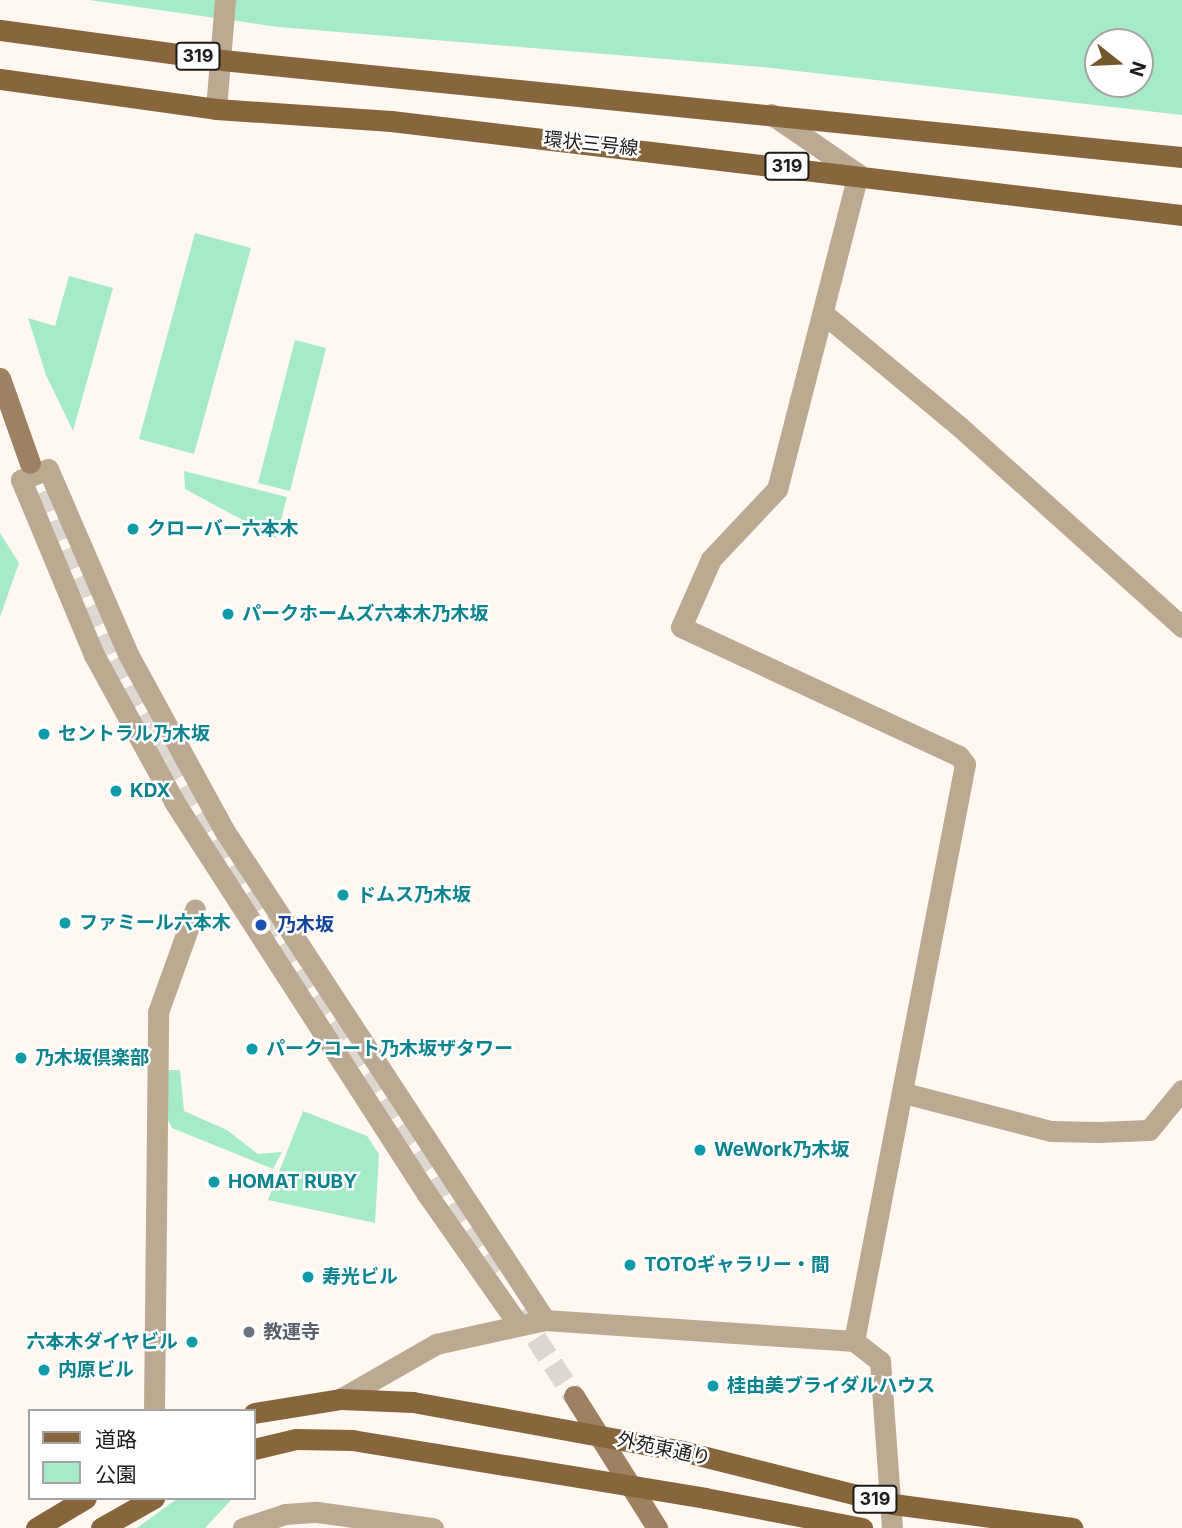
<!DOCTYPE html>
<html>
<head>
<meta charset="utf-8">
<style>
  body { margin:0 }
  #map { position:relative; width:1182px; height:1528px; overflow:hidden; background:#fff8f0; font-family:Inter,"Noto Sans JP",sans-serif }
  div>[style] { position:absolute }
  .green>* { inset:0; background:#a7eac8 }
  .secondary-tunnel>* { height:21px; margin-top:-10.5px; transform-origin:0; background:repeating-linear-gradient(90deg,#ddd7d0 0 21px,transparent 0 31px) }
  .minor>* { height:21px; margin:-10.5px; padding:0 10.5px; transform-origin:10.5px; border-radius:10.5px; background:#bca992 }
  .tertiary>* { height:21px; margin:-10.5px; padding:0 10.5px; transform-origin:10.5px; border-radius:10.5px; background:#bca992 }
  .secondary>* { height:21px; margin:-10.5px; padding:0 10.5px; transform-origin:10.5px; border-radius:10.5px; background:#9e8160 }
  .primary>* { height:21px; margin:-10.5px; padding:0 10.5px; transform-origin:10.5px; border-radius:10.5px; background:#88653c }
  .primary-bridge>* { height:21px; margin:-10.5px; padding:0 10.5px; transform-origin:10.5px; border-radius:10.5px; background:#88653c }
  .dots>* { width:19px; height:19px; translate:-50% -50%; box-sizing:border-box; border:4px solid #fff; border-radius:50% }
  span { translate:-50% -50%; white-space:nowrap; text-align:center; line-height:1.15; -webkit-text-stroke:5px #fff; paint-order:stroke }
  .shield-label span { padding:2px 5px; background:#fff; border:2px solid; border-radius:5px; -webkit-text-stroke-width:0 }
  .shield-label { font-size:18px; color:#1e1b18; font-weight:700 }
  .street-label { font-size:19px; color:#1e1b18 }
  .culture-label { font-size:19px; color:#0d838f; font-weight:700 }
  .left { translate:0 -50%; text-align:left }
  .right { translate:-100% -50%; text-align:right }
  .transit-label { font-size:19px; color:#164399; font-weight:700 }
  .worship-label { font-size:19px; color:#5b616d; font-weight:700 }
  .legend { position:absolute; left:28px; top:1409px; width:228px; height:91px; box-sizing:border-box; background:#fff; border:2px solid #a5a4a3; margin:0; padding:9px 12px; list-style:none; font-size:21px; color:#1e1b18 }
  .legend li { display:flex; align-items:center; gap:14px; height:35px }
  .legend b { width:35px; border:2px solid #a5a4a3 }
  .north { position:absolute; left:1084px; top:28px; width:70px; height:70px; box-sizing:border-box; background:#fff; border:2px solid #a5a4a3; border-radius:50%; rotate:108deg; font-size:19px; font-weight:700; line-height:28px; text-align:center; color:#1e1b18 }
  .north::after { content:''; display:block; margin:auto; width:24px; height:32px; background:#75552b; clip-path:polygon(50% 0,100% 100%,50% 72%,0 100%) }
</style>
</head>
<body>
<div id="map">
  <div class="green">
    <div style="clip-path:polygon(evenodd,89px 0,1182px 0,1182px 115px,762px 67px,278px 27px,89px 0,1098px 42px,1140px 42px,1140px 84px,1098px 84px,1098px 42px)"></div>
    <div style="clip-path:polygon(195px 233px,251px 248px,194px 454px,139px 439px)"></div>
    <div style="clip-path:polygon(69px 276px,113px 288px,73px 431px,46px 375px,28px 318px,55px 326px)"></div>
    <div style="clip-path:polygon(295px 340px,326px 348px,290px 491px,258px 483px)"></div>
    <div style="clip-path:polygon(184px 471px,287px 497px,276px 538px,185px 489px)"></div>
    <div style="clip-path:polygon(0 533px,19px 563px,0 617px)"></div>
    <div style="clip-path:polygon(166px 1070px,180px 1070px,184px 1111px,227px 1130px,258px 1154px,282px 1152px,273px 1169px,172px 1128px,164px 1112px)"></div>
    <div style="clip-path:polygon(303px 1111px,367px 1136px,379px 1154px,375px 1223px,268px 1200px)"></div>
    <div style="clip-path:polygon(178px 1498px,233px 1498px,205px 1528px,137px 1528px)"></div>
  </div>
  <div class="secondary-tunnel">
    <div style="left:30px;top:463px;width:213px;rotate:66.8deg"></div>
    <div style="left:114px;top:659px;width:114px;rotate:62.3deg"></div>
    <div style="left:167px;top:760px;width:248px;rotate:58.4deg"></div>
    <div style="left:297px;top:971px;width:361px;rotate:56.9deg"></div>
    <div style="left:519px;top:1312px;width:100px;rotate:56.8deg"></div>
  </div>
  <div class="minor">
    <div style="left:771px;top:114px;width:106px;rotate:34.6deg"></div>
    <div style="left:858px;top:174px;width:325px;rotate:104.4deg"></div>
    <div style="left:777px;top:489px;width:96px;rotate:133.3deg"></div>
    <div style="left:711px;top:559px;width:74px;rotate:113.8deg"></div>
    <div style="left:681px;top:627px;width:306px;rotate:24.9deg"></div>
    <div style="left:959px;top:756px;width:10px;rotate:53deg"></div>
    <div style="left:965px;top:764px;width:588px;rotate:100.89deg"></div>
    <div style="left:854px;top:1341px;width:33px;rotate:38deg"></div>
    <div style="left:880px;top:1361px;width:167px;rotate:85.9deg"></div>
    <div style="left:824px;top:314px;width:177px;rotate:39.7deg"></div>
    <div style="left:960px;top:427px;width:299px;rotate:42deg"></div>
    <div style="left:904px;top:1093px;width:152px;rotate:14.5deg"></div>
    <div style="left:1051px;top:1131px;width:47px;rotate:1.2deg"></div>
    <div style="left:1098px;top:1132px;width:51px;rotate:-2.2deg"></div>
    <div style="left:1149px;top:1130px;width:52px;rotate:-50.5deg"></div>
    <div style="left:518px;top:1324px;width:159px;rotate:-125deg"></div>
    <div style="left:427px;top:1194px;width:467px;rotate:-122.8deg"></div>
    <div style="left:174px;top:801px;width:166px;rotate:-118.7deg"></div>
    <div style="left:94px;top:655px;width:190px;rotate:-112.6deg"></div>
    <div style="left:21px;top:480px;width:29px;rotate:-22deg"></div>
    <div style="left:48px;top:469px;width:202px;rotate:66.6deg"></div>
    <div style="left:128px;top:654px;width:200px;rotate:61.4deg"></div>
    <div style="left:224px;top:830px;width:586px;rotate:56.77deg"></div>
    <div style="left:154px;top:1411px;width:399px;rotate:-89.4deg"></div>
    <div style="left:158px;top:1012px;width:109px;rotate:-70.2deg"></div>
  </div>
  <div class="tertiary">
    <div style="left:216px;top:109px;width:109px;rotate:-85.3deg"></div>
    <div style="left:340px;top:1399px;width:111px;rotate:-29.8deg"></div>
    <div style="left:436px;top:1344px;width:112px;rotate:-12.4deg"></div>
    <div style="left:545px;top:1320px;width:310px;rotate:3.9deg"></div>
    <div style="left:243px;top:1528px;width:44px;rotate:-18.4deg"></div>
    <div style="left:285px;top:1514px;width:32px;rotate:-4deg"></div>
    <div style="left:317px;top:1512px;width:117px;rotate:7.9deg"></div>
  </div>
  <div class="secondary">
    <div style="left:0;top:378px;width:90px;rotate:70.6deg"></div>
    <div style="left:574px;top:1396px;width:156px;rotate:57.8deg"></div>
  </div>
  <div class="primary">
    <div style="left:0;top:30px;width:224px;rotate:7.7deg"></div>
    <div style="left:222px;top:60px;width:965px;rotate:5.77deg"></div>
    <div style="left:0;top:79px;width:218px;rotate:7.9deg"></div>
    <div style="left:216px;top:109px;width:175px;rotate:3.9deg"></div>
    <div style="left:391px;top:121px;width:797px;rotate:6.78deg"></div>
    <div style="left:254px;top:1413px;width:87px;rotate:-9.2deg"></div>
    <div style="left:340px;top:1399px;width:73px;rotate:2.4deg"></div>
    <div style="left:254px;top:1449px;width:43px;rotate:-13.4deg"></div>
    <div style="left:296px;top:1439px;width:56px;rotate:1deg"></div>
    <div style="left:682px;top:1451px;width:218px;rotate:14.1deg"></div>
    <div style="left:893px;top:1504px;width:181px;rotate:7.6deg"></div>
    <div style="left:705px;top:1498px;width:160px;rotate:10.8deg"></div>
    <div style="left:36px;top:1528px;width:58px;rotate:-31deg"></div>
    <div style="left:101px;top:1528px;width:61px;rotate:-29.5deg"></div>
  </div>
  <div class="primary-bridge">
    <div style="left:413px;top:1402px;width:273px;rotate:10.3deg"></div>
    <div style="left:352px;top:1440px;width:358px;rotate:9.3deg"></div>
  </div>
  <div class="dots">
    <div style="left:133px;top:529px;background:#0f9aa8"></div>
    <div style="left:228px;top:614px;background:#0f9aa8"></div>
    <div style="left:44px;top:734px;background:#0f9aa8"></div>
    <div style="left:116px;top:791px;background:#0f9aa8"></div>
    <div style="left:343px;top:895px;background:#0f9aa8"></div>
    <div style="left:65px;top:923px;background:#0f9aa8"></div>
    <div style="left:261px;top:925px;background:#1a4fb4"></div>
    <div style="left:252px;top:1049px;background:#0f9aa8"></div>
    <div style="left:21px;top:1058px;background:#0f9aa8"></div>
    <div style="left:700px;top:1150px;background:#0f9aa8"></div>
    <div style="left:214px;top:1182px;background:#0f9aa8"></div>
    <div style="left:630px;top:1265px;background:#0f9aa8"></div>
    <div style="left:308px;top:1277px;background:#0f9aa8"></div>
    <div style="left:249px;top:1332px;background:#6b7280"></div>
    <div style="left:192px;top:1342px;background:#0f9aa8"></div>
    <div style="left:44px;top:1370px;background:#0f9aa8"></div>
    <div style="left:713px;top:1386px;background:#0f9aa8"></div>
  </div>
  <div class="shield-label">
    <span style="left:198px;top:56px">319</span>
    <span style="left:787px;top:166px">319</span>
    <span style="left:875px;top:1499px">319</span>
  </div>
  <div class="street-label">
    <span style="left:591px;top:144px;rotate:6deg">環状三号線</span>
    <span style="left:664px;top:1449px;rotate:12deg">外苑東通り</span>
  </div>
  <div class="culture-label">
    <span class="left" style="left:147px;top:529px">クローバー六本木</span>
    <span class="left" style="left:242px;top:614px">パークホームズ六本木乃木坂</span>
    <span class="left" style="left:58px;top:734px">セントラル乃木坂</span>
    <span class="left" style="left:130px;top:791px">KDX</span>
    <span class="left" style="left:357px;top:895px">ドムス乃木坂</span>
    <span class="left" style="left:79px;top:923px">ファミール六本木</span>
    <span class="left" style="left:266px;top:1049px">パークコート乃木坂ザタワー</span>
    <span class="left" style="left:35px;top:1058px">乃木坂倶楽部</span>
    <span class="left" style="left:714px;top:1150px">WeWork乃木坂</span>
    <span class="left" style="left:228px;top:1182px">HOMAT RUBY</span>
    <span class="left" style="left:644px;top:1265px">TOTOギャラリー・間</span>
    <span class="left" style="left:322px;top:1277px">寿光ビル</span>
    <span class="right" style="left:178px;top:1342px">六本木ダイヤビル</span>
    <span class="left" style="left:58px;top:1370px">内原ビル</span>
    <span class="left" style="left:727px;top:1386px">桂由美ブライダルハウス</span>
  </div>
  <div class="transit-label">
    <span class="left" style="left:277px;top:925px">乃木坂</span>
  </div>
  <div class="worship-label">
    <span class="left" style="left:263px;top:1332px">教運寺</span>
  </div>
  <ul class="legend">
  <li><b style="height:9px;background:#88653c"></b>道路</li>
  <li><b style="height:19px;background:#a7eac8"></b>公園</li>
  </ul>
  <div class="north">N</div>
</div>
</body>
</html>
